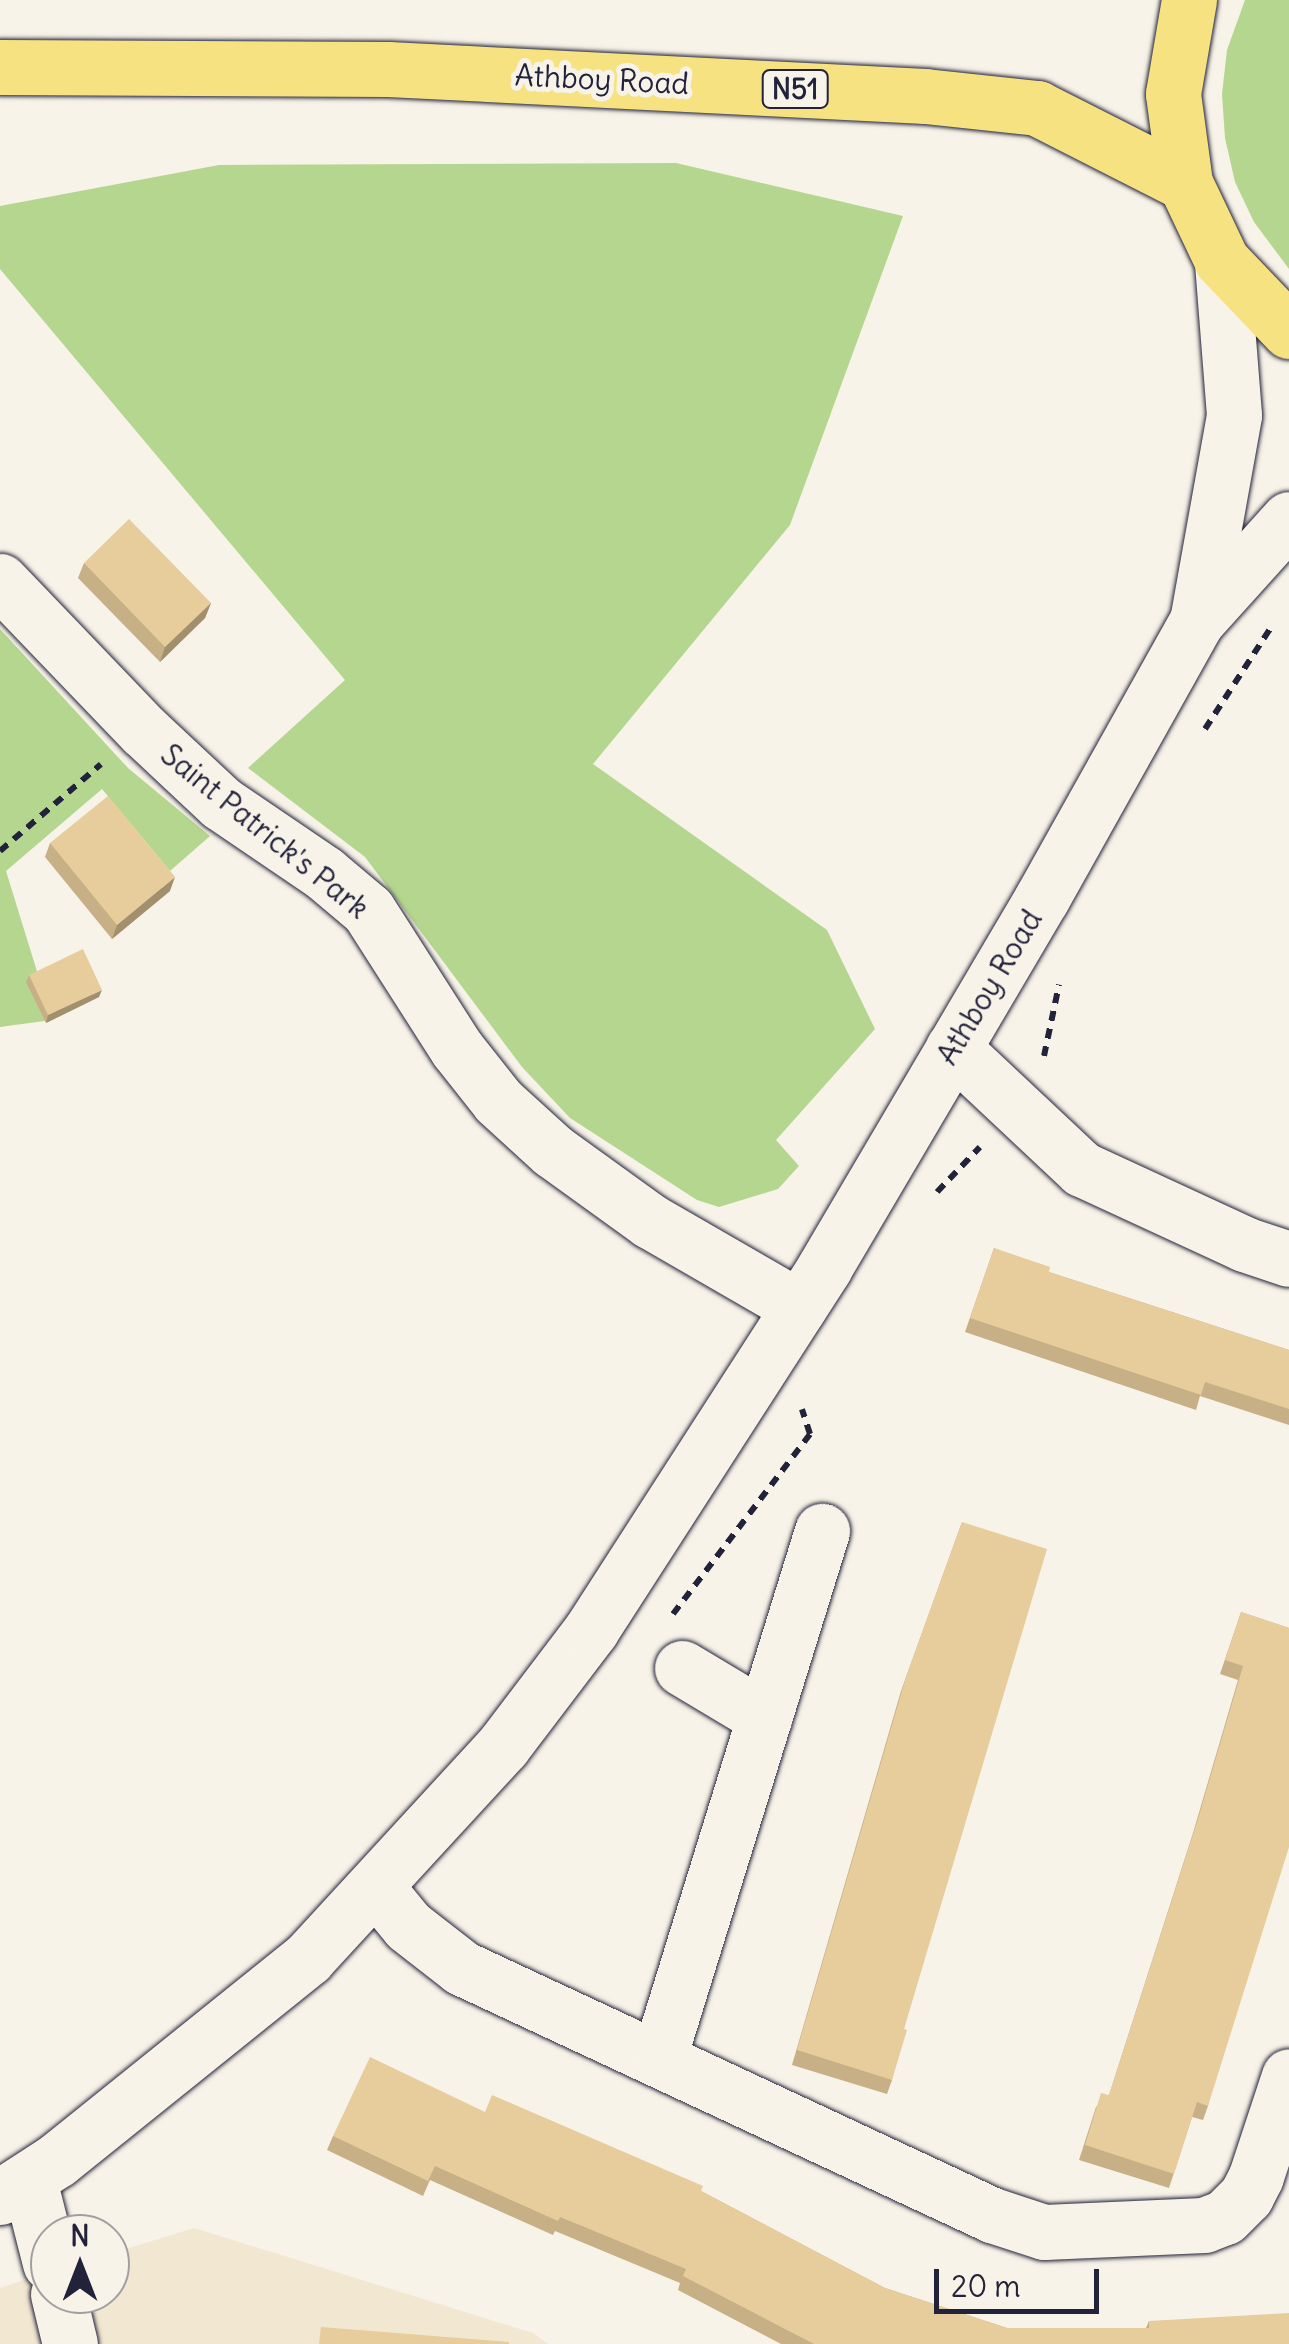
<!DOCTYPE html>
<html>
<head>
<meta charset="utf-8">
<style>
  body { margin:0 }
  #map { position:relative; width:1289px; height:2344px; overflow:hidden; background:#f7f3e8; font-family:Delius,sans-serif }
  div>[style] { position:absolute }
  .built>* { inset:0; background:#f2e7d1 }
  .green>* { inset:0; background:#b5d68f }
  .path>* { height:6px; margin-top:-3px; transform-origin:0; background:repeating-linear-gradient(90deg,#22223b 0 10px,transparent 0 18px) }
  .roads { filter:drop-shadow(0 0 2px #22223b) drop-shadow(0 0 2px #22223b) }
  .street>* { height:55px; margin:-27.5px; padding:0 27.5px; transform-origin:27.5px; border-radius:27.5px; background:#f7f3e8 }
  .secondary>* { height:55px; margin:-27.5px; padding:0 27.5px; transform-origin:27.5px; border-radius:27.5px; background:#f7f3e8 }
  .primary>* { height:55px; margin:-27.5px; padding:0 27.5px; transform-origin:27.5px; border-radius:27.5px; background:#f7e281 }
  .wall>* { inset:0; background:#c7af86 }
  .shaded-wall>* { inset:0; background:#a28f6d }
  .building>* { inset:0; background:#e7cc9c }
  span { translate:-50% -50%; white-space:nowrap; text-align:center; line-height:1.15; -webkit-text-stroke:10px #f7f3e8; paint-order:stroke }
  .shield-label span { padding:2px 8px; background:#f7f3e8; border:2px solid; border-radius:8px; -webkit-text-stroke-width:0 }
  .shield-label { font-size:28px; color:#22223b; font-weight:700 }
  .street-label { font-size:30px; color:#22223b }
  .north { position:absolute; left:30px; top:2214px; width:100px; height:100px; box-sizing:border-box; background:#f7f3e8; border:2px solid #a29fa3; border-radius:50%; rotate:0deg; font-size:28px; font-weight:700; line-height:40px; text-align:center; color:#22223b }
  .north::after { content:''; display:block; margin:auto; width:35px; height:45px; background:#22223b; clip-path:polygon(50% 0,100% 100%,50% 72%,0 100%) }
  .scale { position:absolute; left:934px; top:2269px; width:165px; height:45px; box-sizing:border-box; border:5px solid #22223b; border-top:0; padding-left:12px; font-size:30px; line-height:35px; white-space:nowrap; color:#22223b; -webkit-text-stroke:8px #f7f3e8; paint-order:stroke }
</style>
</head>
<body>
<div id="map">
  <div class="built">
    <div style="clip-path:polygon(194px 2228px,533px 2333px,548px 2344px,0 2344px,0 2288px,50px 2272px,50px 2294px,110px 2294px,110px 2254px)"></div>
  </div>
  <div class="green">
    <div style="clip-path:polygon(1245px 0,1289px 0,1289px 269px,1254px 222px,1235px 182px,1225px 138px,1222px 94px,1227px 50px)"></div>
    <div style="clip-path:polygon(676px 163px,903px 216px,790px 525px,593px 764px,827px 930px,875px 1029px,776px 1140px,799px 1166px,778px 1189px,719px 1207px,697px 1200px,570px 1118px,522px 1067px,365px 857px,248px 768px,345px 680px,0 269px,0 206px,219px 165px)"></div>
    <div style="clip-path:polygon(0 629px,128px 768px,210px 836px,170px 871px,102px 789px,6px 871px,52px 1020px,0 1027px)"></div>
  </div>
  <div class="path">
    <div style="left:1205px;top:729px;width:123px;rotate:-57deg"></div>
    <div style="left:0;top:851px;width:133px;rotate:-40.7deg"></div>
    <div style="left:1044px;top:1056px;width:73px;rotate:-78.1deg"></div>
    <div style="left:937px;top:1192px;width:62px;rotate:-46.3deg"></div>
    <div style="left:673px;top:1614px;width:226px;rotate:-52.7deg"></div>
    <div style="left:810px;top:1434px;width:26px;rotate:-108deg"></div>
  </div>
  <div class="roads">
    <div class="street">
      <div style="left:0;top:581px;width:207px;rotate:46.2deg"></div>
      <div style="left:143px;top:730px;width:107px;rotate:43.1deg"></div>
      <div style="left:221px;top:803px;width:125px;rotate:34.2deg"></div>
      <div style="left:324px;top:873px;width:57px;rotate:40.1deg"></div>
      <div style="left:368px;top:910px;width:165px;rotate:57.4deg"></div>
      <div style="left:457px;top:1049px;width:66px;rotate:51.7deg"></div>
      <div style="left:498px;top:1101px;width:74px;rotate:42.3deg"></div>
      <div style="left:553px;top:1151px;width:120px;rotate:35.8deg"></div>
      <div style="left:650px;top:1221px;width:172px;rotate:30deg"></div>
      <div style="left:953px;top:1048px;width:177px;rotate:43.2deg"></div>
      <div style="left:1082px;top:1169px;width:179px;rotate:24.8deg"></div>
      <div style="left:1244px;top:1244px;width:47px;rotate:18.4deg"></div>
      <div style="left:682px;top:1668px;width:96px;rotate:30.9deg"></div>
      <div style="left:376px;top:1887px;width:50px;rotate:50.6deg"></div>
      <div style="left:408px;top:1926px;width:68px;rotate:37.9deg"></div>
      <div style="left:462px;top:1968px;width:585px;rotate:24.99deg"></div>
      <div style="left:992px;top:2215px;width:55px;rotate:18.1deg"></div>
      <div style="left:1044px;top:2232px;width:160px;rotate:-2.5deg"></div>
      <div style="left:1204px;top:2225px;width:22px;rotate:-21deg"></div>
      <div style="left:1225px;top:2217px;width:30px;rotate:-45deg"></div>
      <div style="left:1246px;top:2196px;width:22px;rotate:-63deg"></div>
      <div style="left:1256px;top:2176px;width:105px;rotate:-71.7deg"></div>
      <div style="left:659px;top:2057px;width:551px;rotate:-72.78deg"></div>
      <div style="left:29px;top:2180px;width:86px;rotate:75.8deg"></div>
      <div style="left:58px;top:2294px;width:51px;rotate:76.5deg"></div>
    </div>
    <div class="secondary">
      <div style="left:1197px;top:621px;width:209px;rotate:-79.8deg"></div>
      <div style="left:1234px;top:415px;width:154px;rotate:-94.5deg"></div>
      <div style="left:0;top:2197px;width:68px;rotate:-33deg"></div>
      <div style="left:57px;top:2160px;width:322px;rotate:-38.8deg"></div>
      <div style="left:308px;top:1958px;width:288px;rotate:-47.4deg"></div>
      <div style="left:503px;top:1746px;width:146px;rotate:-52.8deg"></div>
      <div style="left:591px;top:1630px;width:431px;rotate:-57.2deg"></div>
      <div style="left:824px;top:1268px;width:429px;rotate:-59.5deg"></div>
      <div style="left:1042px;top:898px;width:317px;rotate:-60.8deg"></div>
      <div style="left:1197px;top:621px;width:137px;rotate:-48deg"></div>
    </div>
    <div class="primary">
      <div style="left:1189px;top:0;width:95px;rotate:99.7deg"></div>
      <div style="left:1173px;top:94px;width:90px;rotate:82.3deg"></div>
      <div style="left:1185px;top:183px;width:86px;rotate:64.6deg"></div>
      <div style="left:1222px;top:261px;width:97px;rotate:46.3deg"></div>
      <div style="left:0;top:67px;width:388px;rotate:0.3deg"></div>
      <div style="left:388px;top:69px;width:538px;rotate:2.88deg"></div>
      <div style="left:925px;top:96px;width:113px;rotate:6.1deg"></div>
      <div style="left:1037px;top:108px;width:166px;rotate:26.9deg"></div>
    </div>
  </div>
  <div class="wall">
    <div style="clip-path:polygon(84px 563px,211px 603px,205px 618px,160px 662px,78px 578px)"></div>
    <div style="clip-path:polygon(50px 843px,170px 891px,112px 939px,45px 857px)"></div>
    <div style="clip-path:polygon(29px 975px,99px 997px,46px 1023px,26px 982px)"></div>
    <div style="clip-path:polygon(994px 1248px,1049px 1272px,1289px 1350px,1289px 1425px,1200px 1396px,1196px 1410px,965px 1332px)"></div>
    <div style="clip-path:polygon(962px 1522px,904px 2029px,892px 2080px,887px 2094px,792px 2065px,901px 1691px)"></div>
    <div style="clip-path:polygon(1241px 1612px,1289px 1628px,1208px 2106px,1203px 2120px,1192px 2117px,1169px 2188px,1079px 2160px,1096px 2107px,1109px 2095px,1193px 1833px,1238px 1680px,1220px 1674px)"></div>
    <div style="clip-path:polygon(485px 2112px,701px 2191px,885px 2288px,1007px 2328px,1146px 2328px,1149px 2321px,1289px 2344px,781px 2344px,678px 2290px,680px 2283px,555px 2231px,553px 2235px,430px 2180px,423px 2196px,327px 2150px,333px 2136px)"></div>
  </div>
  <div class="shaded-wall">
    <div style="clip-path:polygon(211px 603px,205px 618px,160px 662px,165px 647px)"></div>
    <div style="clip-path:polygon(175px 877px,170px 891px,112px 939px,117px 925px)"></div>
    <div style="clip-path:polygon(102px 990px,99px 997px,46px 1023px,48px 1015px)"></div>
  </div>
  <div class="building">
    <div style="clip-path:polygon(129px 519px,211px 603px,165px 647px,84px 563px)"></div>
    <div style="clip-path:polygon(108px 796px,175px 877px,117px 925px,50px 843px)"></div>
    <div style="clip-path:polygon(83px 949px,102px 990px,48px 1015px,29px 975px)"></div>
    <div style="clip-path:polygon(994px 1248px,1050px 1267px,1049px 1272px,1289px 1350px,1289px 1409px,1205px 1382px,1201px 1395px,970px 1318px)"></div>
    <div style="clip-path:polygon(962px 1522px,1047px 1549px,904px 2029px,907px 2030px,892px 2080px,797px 2050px,906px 1677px)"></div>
    <div style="clip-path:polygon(1241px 1612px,1289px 1628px,1289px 1847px,1208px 2106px,1197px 2102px,1174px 2174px,1085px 2145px,1101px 2093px,1109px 2095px,1198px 1819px,1243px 1666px,1225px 1660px)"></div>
    <div style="clip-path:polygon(370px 2057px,485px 2112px,492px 2095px,703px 2186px,701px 2191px,885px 2288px,1007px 2328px,1149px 2328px,1149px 2321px,1289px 2313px,1289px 2344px,814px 2344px,683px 2276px,686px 2269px,560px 2217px,558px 2221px,435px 2166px,428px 2181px,333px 2136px)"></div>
    <div style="clip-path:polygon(321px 2327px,509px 2342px,509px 2344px,319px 2344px)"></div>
  </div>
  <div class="shield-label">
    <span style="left:795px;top:89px">N51</span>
  </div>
  <div class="street-label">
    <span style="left:602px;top:79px;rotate:3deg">Athboy Road</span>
    <span style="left:265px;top:831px;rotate:39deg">Saint Patrick's Park</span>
    <span style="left:989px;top:987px;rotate:-59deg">Athboy Road</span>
  </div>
  <div class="north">N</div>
  <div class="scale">20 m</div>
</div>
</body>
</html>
